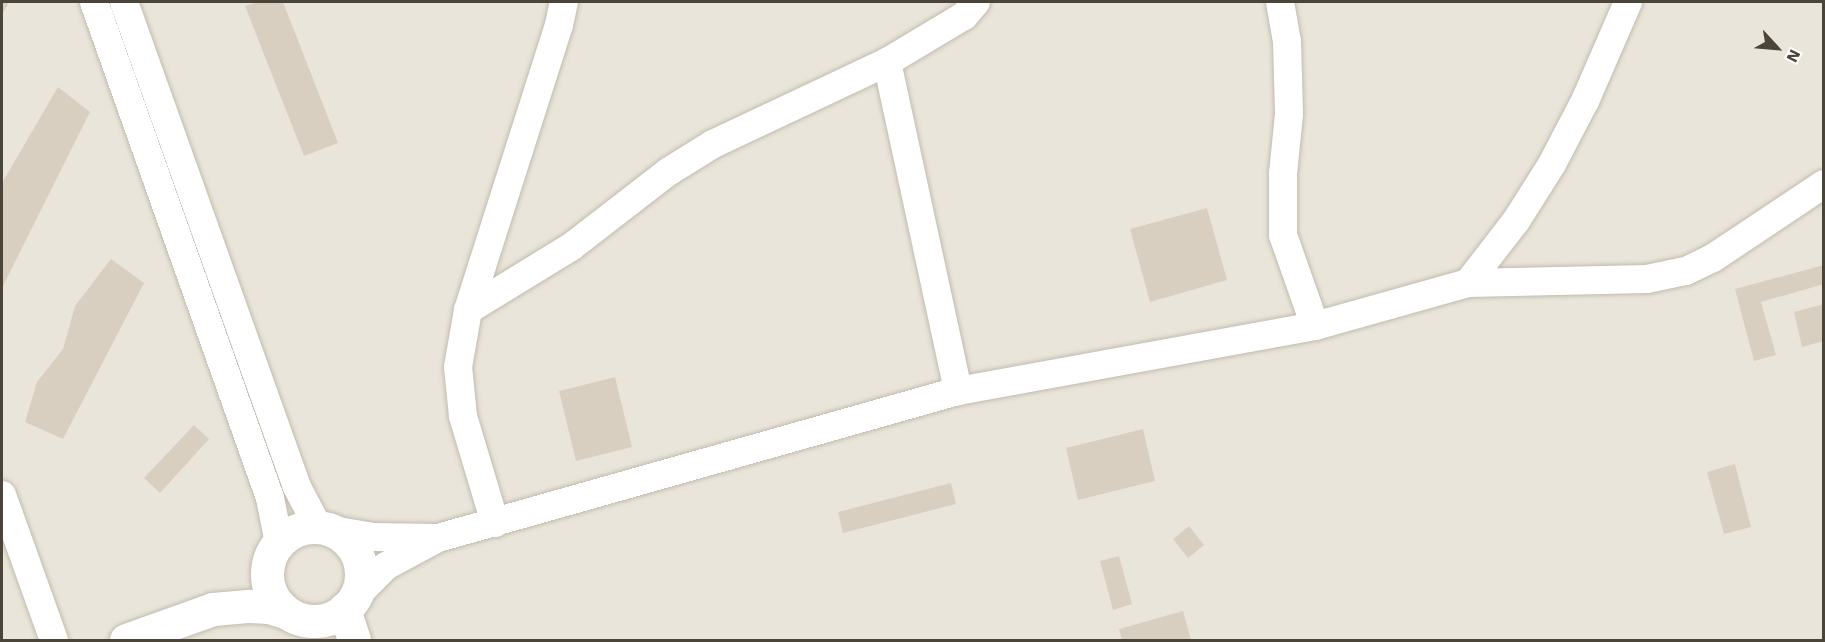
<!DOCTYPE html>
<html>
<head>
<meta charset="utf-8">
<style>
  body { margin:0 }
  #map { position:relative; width:1825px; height:642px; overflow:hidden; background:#f6f3ec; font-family:"Work Sans",sans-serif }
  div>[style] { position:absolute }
  .residential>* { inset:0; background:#eae5da }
  .building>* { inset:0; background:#d8cfc1 }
  .roads { filter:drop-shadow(0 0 2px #c2bbae) drop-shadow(0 0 2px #c2bbae) }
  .minor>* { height:28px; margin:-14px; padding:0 14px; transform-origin:14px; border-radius:14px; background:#fff }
  .tertiary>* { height:33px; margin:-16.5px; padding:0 16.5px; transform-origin:16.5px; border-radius:16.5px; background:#fff }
  .tertiary>.ring { margin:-16.5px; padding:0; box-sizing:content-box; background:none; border:33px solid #fff; border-radius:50% }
  span { translate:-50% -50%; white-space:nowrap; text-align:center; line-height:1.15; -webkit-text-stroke:6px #fff; paint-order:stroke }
  .frame { position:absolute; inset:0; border:3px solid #4b4439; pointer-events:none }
  .north { position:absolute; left:1747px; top:18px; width:60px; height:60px; -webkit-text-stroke:4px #fff; paint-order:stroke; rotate:116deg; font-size:16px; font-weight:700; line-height:24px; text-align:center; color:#4b4439 }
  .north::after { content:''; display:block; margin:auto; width:21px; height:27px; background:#4b4439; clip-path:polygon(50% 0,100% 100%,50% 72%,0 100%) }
</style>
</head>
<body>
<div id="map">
  <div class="residential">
    <div style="clip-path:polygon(2px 2px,1823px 2px,1823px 640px,2px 640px)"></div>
  </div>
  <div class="building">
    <div style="clip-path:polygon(2px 2px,9px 2px,2px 15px)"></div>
    <div style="clip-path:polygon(258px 2px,283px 2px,338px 143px,304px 156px,245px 6px)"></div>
    <div style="clip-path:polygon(58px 87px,90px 112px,2px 288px,2px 183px)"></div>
    <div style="clip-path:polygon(1207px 208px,1227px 280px,1150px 302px,1130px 229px)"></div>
    <div style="clip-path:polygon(111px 259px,144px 283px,63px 439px,25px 422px,37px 382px,63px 349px,75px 306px)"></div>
    <div style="clip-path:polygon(1824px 265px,1824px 284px,1761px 302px,1776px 355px,1754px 361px,1735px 289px)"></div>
    <div style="clip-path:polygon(1824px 304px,1824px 341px,1802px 347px,1794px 312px)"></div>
    <div style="clip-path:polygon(615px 377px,632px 447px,576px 461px,559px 391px)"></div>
    <div style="clip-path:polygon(194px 425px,209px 439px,160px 493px,144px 478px)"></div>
    <div style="clip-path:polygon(1143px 429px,1155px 481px,1078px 500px,1066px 448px)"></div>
    <div style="clip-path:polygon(1735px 464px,1751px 527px,1724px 534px,1707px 472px)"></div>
    <div style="clip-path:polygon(951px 483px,956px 504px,843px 533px,838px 512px)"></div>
    <div style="clip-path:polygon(1189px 526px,1204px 545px,1188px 558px,1173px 539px)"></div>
    <div style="clip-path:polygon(1119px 556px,1132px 604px,1113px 610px,1100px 561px)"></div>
    <div style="clip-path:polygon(1183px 611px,1191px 640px,1122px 640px,1119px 629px)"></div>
  </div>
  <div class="roads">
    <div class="minor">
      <div style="left:94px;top:2px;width:526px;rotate:70.46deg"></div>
      <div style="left:270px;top:498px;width:46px;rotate:78.7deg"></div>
      <div style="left:124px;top:2px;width:515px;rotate:70.37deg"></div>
      <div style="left:297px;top:487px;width:45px;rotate:62.3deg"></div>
      <div style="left:1280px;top:2px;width:40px;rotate:80deg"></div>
      <div style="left:1287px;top:41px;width:73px;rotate:88.4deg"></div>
      <div style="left:1289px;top:114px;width:60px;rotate:95.7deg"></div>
      <div style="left:1283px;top:174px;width:61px;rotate:90deg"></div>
      <div style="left:1283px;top:235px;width:96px;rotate:70.6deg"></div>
      <div style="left:887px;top:62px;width:337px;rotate:77.8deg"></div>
      <div style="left:1468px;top:283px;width:78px;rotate:-52.3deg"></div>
      <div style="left:1516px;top:221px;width:67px;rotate:-57.7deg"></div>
      <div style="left:1552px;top:164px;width:71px;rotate:-62.4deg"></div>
      <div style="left:1585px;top:101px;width:108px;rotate:-66.5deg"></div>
      <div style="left:468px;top:310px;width:121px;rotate:-31.5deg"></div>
      <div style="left:571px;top:247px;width:123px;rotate:-37.7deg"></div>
      <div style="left:668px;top:172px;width:53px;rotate:-31.9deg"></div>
      <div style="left:713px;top:144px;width:192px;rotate:-25.2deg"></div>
      <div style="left:887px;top:62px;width:90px;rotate:-30.9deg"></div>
      <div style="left:964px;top:16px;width:18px;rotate:-49deg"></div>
      <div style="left:2px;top:495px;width:154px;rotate:70.3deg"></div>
      <div style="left:495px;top:523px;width:112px;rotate:-106.7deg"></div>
      <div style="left:463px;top:416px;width:49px;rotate:-95.8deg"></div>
      <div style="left:458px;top:367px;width:58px;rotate:-80deg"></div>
      <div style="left:468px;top:310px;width:299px;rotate:-72.3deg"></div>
      <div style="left:559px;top:25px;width:24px;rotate:-78deg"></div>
      <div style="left:332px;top:530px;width:42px;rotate:9.7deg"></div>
      <div style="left:373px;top:537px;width:63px;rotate:0.9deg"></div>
      <div style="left:354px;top:598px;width:45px;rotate:-45deg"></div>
      <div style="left:386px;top:566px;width:59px;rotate:-28.3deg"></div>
      <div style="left:438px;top:538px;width:540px;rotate:-15.79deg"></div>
      <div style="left:958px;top:391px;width:363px;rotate:-10.3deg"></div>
      <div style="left:1315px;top:326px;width:159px;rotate:-15.7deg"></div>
      <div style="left:1468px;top:283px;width:179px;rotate:-1.3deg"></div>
      <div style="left:1647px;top:279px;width:40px;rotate:-12deg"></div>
      <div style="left:1686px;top:271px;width:30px;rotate:-26deg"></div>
      <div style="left:1713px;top:258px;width:133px;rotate:-33.7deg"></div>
    </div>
    <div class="tertiary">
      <div class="ring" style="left:267px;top:527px;width:61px;height:61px"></div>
      <div style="left:344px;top:609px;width:33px;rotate:72deg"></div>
      <div style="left:126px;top:640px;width:92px;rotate:-19.6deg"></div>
      <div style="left:213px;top:609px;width:37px;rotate:-5deg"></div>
      <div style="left:250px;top:606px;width:19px;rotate:3deg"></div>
      <div style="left:269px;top:607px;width:20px;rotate:18deg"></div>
    </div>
  </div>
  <div class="frame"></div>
  <div class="north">N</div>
</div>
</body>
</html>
